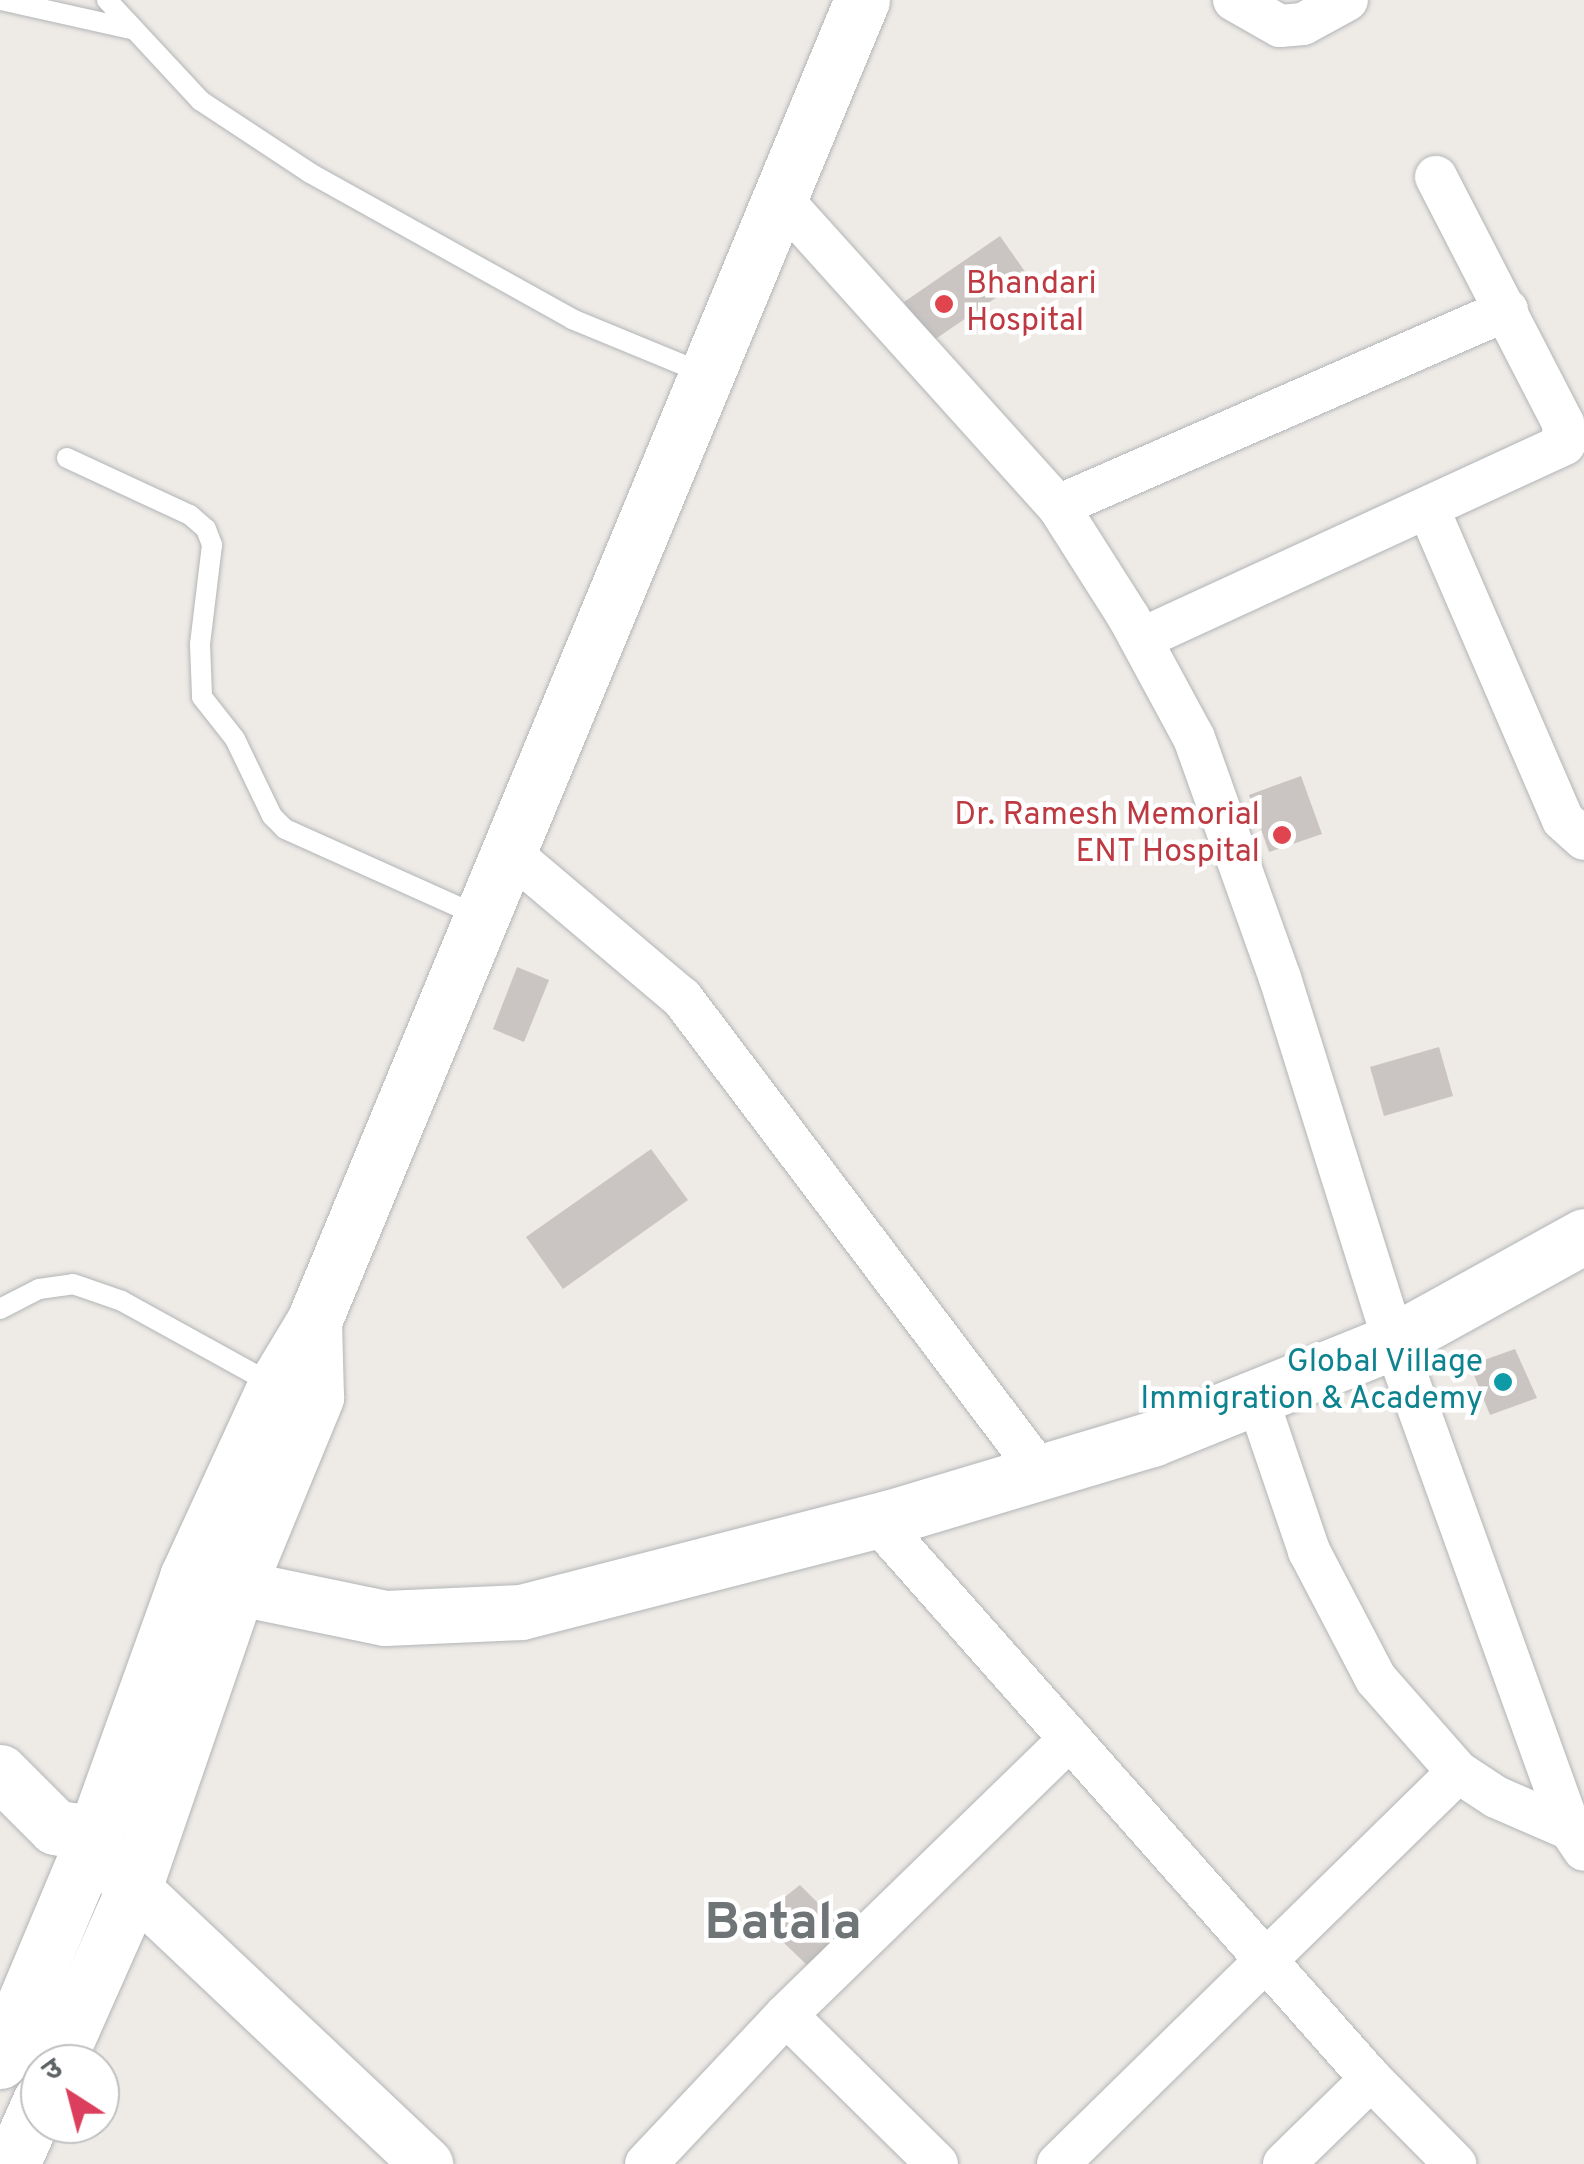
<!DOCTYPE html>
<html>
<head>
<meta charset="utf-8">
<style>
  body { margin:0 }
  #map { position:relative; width:1584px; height:2164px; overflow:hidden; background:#eeeae6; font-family:Overpass,"Noto Sans Devanagari",sans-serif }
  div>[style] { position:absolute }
  .building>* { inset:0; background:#cac5c2 }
  .roads { filter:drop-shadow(0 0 2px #b1b5b7) drop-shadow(0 0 2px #b1b5b7) }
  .service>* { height:20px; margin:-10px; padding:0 10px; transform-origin:10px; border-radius:10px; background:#fff }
  .minor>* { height:42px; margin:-21px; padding:0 21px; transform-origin:21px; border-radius:21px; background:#fff }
  .tertiary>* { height:52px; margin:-26px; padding:0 26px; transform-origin:26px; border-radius:26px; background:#fff }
  .secondary>* { height:55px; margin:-27.5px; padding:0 27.5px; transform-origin:27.5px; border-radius:27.5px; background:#fff }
  .dots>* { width:28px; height:28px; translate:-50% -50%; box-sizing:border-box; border:5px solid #fff; border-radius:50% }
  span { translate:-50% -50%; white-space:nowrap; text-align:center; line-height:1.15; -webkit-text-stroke:9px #fff; paint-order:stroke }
  .health-label { font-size:32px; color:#be3a42 }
  .left { translate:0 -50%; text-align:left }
  .right { translate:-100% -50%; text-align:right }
  .culture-label { font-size:32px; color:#0d838f }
  .town-label { font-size:52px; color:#6f7577; font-weight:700 }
  .north { position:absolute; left:20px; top:2044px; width:100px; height:100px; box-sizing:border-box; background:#fff; border:2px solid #bfc1c1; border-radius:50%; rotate:324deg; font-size:28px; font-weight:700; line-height:40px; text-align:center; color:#5e6365 }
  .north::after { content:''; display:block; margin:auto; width:35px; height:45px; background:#db3f5d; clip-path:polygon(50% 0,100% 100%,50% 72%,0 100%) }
</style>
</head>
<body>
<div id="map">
  <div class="building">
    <div style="clip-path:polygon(1000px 236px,1028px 276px,931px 342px,904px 302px)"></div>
    <div style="clip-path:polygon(1301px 776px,1322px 834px,1269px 852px,1249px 795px)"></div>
    <div style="clip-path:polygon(517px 967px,549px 980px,524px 1042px,493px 1029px)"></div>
    <div style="clip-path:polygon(1439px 1047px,1453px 1096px,1384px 1116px,1370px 1067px)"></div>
    <div style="clip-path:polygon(651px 1149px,688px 1200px,563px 1289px,526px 1237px)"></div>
    <div style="clip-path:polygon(1515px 1349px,1537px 1398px,1490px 1415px,1470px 1365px)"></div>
    <div style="clip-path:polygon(800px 1885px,846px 1931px,808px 1966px,758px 1918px)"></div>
  </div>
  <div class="roads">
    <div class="service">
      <div style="left:1px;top:0;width:133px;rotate:12.6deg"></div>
      <div style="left:107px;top:0;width:138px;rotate:47.1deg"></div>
      <div style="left:201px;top:101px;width:131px;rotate:33.4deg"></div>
      <div style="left:310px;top:173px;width:300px;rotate:29.1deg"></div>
      <div style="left:572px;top:319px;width:142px;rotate:22.4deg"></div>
      <div style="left:67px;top:458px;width:136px;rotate:24.9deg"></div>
      <div style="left:190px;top:515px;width:21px;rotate:41deg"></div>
      <div style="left:206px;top:529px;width:17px;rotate:69deg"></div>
      <div style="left:212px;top:545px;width:100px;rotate:96.9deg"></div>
      <div style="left:200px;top:644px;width:53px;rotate:87.8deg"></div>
      <div style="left:202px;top:697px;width:53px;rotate:51.8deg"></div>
      <div style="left:235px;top:739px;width:85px;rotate:64.3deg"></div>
      <div style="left:272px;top:816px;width:18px;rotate:45deg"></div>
      <div style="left:285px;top:829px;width:215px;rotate:24.2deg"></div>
      <div style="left:0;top:1309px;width:44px;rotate:-27.1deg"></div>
      <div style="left:39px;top:1289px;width:34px;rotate:-8deg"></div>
      <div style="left:73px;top:1284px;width:52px;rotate:19.1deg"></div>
      <div style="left:122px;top:1301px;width:174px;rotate:28.9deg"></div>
    </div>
    <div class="minor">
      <div style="left:1234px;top:0;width:53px;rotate:29.5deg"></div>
      <div style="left:1280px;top:26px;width:23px;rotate:-5deg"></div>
      <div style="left:1303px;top:24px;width:50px;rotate:-28.6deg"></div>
      <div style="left:783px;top:201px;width:411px;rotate:48deg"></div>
      <div style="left:1058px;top:506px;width:133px;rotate:57.6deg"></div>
      <div style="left:1129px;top:618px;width:136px;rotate:61.6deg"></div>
      <div style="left:1194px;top:738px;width:255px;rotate:70.3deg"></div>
      <div style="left:1280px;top:978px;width:380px;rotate:72.6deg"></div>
      <div style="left:1394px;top:1341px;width:519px;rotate:70.17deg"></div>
      <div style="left:1570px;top:1829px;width:25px;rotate:56deg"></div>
      <div style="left:1058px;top:506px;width:490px;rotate:-23.6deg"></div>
      <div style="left:1428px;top:508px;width:340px;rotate:66.6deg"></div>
      <div style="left:1563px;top:820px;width:28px;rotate:42deg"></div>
      <div style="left:1141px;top:639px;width:466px;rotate:-24.7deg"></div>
      <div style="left:1564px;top:444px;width:21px;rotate:-93deg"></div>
      <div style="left:1563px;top:423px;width:277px;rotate:-117.3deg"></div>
      <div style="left:522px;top:863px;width:209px;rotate:40.2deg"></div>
      <div style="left:682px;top:998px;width:595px;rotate:52.92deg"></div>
      <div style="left:1257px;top:1398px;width:162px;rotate:71.2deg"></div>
      <div style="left:1309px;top:1551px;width:144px;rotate:62.4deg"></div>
      <div style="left:1376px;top:1679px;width:124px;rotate:48.6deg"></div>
      <div style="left:1458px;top:1772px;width:45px;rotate:33.3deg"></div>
      <div style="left:1496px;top:1797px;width:81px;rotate:23.4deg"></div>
      <div style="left:877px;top:1521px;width:745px;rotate:48.48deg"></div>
      <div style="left:1371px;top:2079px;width:120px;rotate:45.3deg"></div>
      <div style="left:786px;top:2015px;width:212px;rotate:44.6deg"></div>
      <div style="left:646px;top:2164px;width:204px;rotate:-46.8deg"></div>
      <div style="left:786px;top:2015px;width:396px;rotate:-44.2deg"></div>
      <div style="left:1058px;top:2164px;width:560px;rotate:-44.42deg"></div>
      <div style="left:1284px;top:2164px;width:122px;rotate:-44.3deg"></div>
    </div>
    <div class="tertiary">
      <div style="left:134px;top:1888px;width:403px;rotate:43.3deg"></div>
    </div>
    <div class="secondary">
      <div style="left:187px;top:1577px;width:202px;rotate:11.7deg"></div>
      <div style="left:385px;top:1618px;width:136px;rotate:-2.5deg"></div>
      <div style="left:521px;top:1612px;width:379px;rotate:-14.4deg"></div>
      <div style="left:888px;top:1518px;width:276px;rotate:-16.7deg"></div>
      <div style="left:1152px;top:1439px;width:261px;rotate:-22deg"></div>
      <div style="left:1394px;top:1341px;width:217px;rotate:-28.9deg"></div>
      <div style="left:0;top:1772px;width:78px;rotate:45deg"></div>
      <div style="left:55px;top:1827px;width:16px;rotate:11deg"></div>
      <div style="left:71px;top:1830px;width:58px;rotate:42.2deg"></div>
      <div style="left:0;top:2061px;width:232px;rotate:-67.2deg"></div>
      <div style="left:90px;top:1847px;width:287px;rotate:-70.2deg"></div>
      <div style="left:187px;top:1577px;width:210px;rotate:-65.3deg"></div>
      <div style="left:275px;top:1386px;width:76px;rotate:-59deg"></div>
      <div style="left:314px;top:1321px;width:1430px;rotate:-67.47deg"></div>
      <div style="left:56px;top:2064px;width:193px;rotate:-66.1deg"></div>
      <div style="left:134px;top:1888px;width:316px;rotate:-71deg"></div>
      <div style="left:237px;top:1589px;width:208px;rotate:-67.6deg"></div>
      <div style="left:316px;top:1397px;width:76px;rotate:-91.5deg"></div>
      <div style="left:12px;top:2164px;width:69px;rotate:-66deg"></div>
    </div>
  </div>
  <div class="dots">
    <div style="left:944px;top:304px;background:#e0444e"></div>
    <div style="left:1282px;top:835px;background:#e0444e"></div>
    <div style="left:1503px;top:1382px;background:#0f9aa8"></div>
  </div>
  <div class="health-label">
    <span class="left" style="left:966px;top:304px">Bhandari<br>Hospital</span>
    <span class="right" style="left:1260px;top:835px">Dr. Ramesh Memorial<br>ENT Hospital</span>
  </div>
  <div class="culture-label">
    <span class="right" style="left:1483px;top:1382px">Global Village<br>Immigration &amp; Academy</span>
  </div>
  <div class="town-label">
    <span style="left:783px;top:1926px">Batala</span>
  </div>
  <div class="north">उ</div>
</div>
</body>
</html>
